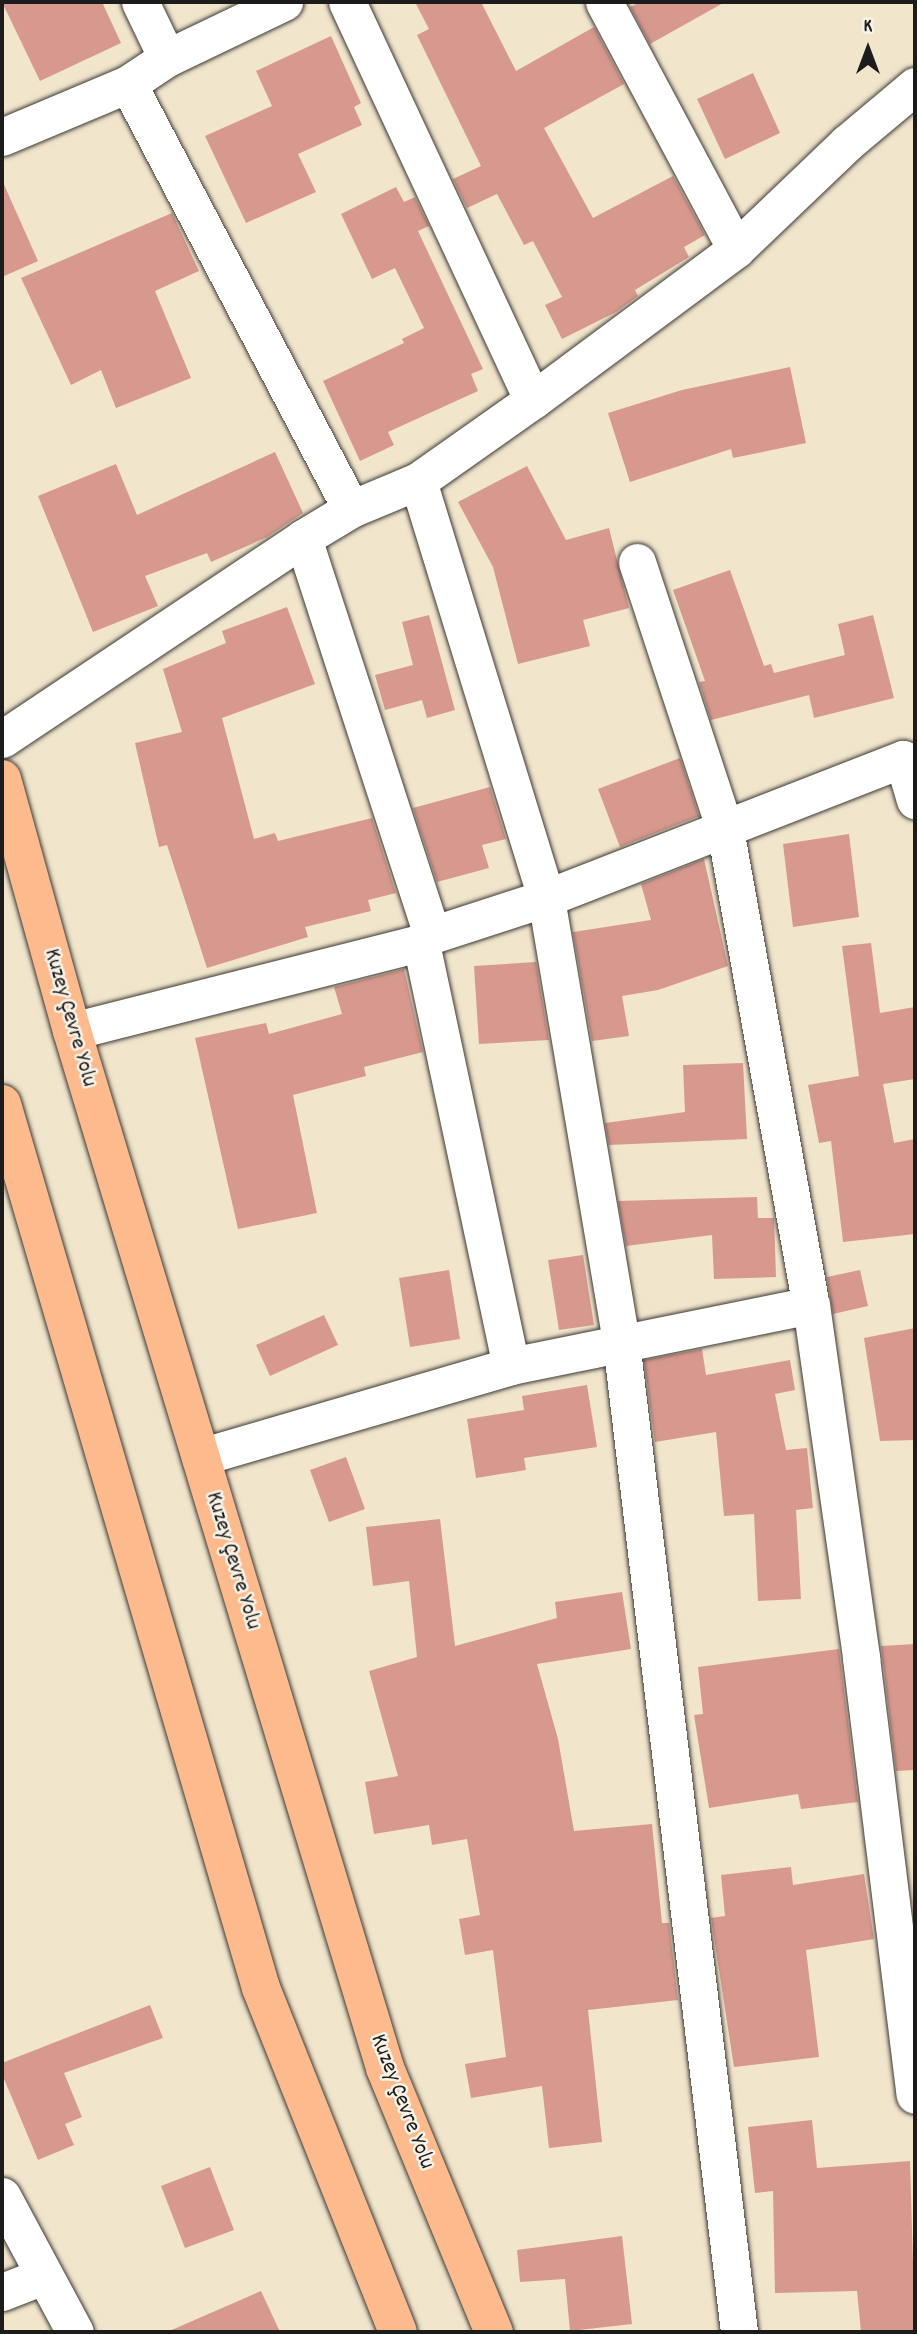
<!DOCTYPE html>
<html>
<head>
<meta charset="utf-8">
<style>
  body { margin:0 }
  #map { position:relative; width:917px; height:2334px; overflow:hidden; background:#f1e5cb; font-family:Dekko,sans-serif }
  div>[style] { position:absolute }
  .building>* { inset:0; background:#d7998e }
  .roads { filter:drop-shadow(0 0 2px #3c3a36) drop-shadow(0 0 2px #3c3a36) }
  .minor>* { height:37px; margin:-18.5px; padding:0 18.5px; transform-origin:18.5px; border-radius:18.5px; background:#fff }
  .trunk>* { height:38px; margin:-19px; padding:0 19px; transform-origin:19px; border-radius:19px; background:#fcba8d }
  span { translate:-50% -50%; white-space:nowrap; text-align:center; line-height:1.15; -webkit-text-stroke:5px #f7f3e8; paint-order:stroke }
  .street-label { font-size:23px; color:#1c1c1c }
  .frame { position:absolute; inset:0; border:4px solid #1c1c1c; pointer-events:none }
  .north { position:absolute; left:833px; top:14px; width:70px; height:70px; -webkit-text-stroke:5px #f7f3e8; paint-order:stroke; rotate:0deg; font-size:19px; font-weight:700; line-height:28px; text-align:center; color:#1c1c1c }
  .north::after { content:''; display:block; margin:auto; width:24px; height:32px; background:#1c1c1c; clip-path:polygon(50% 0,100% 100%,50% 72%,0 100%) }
</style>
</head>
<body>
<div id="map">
  <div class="building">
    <div style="clip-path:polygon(2px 2px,102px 2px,121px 43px,40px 81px)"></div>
    <div style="clip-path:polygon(415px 2px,481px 2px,516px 71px,594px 27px,624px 84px,544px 128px,593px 218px,673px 176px,705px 235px,684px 247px,689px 257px,635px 290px,638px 296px,616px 312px,562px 339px,545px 305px,562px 297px,533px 241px,524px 245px,497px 194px,467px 208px,453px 179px,481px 166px,417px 35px,429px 29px)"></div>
    <div style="clip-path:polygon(640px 2px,725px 2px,650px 44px,630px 7px)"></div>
    <div style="clip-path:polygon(331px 36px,361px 103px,354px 107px,362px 125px,298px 154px,316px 192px,246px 223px,205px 136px,272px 106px,256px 71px)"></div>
    <div style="clip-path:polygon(753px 73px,780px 133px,725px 159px,697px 99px)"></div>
    <div style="clip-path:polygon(2px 180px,38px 261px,2px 277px)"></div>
    <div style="clip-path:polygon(396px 187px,404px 202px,415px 197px,429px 226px,418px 231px,483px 369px,471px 374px,478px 391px,388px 432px,394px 445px,360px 461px,323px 381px,404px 343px,402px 339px,424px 328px,395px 268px,372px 279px,341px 214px)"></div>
    <div style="clip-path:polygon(172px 213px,199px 271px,155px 291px,191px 378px,116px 408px,101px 370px,71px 385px,21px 278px)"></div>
    <div style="clip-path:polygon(790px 367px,806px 443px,733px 458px,731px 449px,630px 482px,608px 413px,682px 390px)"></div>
    <div style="clip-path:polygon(275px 452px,303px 513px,267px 537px,211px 562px,207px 553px,145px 576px,158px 606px,93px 632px,38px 496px,116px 464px,137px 515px)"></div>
    <div style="clip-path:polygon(527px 466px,566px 540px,609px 528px,629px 608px,583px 620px,590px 646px,518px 664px,493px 567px,458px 502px)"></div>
    <div style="clip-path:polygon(730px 570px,764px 666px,771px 664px,774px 673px,845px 655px,838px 624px,873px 615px,894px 698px,814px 718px,809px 695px,711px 720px,699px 682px,705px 681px,673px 590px)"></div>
    <div style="clip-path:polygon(287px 607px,315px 684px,222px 718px,254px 839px,275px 833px,278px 841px,372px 818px,396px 893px,368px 900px,371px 911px,305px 927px,308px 937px,207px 968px,167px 845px,159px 847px,135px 743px,182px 732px,163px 669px,226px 643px,222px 631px)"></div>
    <div style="clip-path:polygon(429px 615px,455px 710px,427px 718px,422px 700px,385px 710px,375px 675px,413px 665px,402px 622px)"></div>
    <div style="clip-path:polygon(680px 758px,699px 816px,620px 847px,598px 789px)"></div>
    <div style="clip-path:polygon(490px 787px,506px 839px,482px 845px,489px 868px,437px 882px,413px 808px)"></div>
    <div style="clip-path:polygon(849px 834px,859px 917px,793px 927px,783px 844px)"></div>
    <div style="clip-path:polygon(704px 859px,728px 966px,658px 990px,622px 996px,629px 1036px,592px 1041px,573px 932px,651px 920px,641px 884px)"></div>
    <div style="clip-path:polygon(871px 943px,880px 1013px,915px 1007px,915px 1079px,883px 1084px,894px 1143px,915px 1139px,915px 1234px,843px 1242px,831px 1141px,819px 1143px,808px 1085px,859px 1076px,842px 946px)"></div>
    <div style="clip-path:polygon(536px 962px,549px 1040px,479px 1044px,474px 966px)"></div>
    <div style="clip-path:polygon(404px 969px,423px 1052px,364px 1067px,366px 1076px,293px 1095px,317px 1213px,238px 1229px,195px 1038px,266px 1023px,269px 1034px,342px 1014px,334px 987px)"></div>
    <div style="clip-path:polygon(743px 1063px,747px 1139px,609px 1145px,605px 1123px,685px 1112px,683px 1065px)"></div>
    <div style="clip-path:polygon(757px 1197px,758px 1218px,774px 1218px,776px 1277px,714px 1279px,712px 1235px,626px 1246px,618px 1201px)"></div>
    <div style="clip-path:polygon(583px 1255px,594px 1325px,559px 1330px,548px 1260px)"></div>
    <div style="clip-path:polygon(449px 1270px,460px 1339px,410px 1347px,399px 1278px)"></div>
    <div style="clip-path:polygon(860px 1270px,868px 1306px,833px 1314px,827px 1277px)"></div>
    <div style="clip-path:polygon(324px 1315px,338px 1345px,270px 1376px,256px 1345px)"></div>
    <div style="clip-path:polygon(915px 1328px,915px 1440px,880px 1441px,864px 1338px)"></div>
    <div style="clip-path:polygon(702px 1349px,706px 1375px,790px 1360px,795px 1390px,775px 1394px,786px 1450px,807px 1448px,813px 1508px,796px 1510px,801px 1599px,758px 1601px,754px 1514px,724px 1516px,716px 1432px,655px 1442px,644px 1360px)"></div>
    <div style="clip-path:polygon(587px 1385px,597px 1447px,524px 1458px,526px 1470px,476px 1478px,467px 1419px,524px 1410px,522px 1396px)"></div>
    <div style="clip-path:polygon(346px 1457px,365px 1509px,329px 1522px,310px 1470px)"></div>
    <div style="clip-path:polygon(440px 1519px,455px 1646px,557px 1618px,555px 1602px,622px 1592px,631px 1649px,537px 1664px,558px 1739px,574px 1831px,652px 1824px,662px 1923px,669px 1923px,678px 2000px,588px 2010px,602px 2142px,549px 2148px,542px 2086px,471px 2098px,465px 2064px,506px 2057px,493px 1950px,465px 1955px,459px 1919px,480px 1915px,467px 1839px,432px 1845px,429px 1825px,374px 1834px,365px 1782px,398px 1776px,369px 1671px,417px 1657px,409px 1581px,373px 1586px,366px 1527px)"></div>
    <div style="clip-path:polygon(915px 1644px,915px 1770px,896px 1771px,881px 1646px)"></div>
    <div style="clip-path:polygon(839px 1649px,858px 1802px,801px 1809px,798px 1794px,709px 1808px,694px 1715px,703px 1714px,698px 1667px)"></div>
    <div style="clip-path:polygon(791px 1867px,793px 1885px,864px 1874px,874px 1939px,806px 1950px,819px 2057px,734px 2067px,711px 1918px,725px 1916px,721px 1875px)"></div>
    <div style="clip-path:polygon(150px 2005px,163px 2038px,64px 2073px,82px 2117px,65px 2124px,74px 2145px,38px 2160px,2px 2074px,2px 2063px)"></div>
    <div style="clip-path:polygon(812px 2120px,817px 2168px,910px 2161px,915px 2332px,861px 2332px,857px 2291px,775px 2293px,773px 2191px,755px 2193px,748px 2127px)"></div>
    <div style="clip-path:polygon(210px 2167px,234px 2230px,185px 2248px,161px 2186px)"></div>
    <div style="clip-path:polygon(622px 2236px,632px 2324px,570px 2331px,565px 2279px,520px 2282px,517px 2250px)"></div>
    <div style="clip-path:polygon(261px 2291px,280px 2332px,167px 2332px)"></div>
  </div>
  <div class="roads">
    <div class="minor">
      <div style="left:140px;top:2px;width:62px;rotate:64.3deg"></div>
      <div style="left:347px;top:2px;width:439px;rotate:65deg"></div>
      <div style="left:604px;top:2px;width:280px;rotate:61.9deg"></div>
      <div style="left:128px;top:84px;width:480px;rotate:62.3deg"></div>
      <div style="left:2px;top:137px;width:137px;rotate:-22.8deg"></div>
      <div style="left:128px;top:84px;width:47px;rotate:-33.7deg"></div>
      <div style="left:167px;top:58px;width:130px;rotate:-25.6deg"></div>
      <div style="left:418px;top:481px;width:436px;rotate:72.9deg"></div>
      <div style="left:546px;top:898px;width:450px;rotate:80.4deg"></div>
      <div style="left:621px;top:1342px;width:997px;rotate:83.2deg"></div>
      <div style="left:303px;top:538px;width:417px;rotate:72deg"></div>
      <div style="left:637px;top:562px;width:281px;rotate:71.8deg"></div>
      <div style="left:725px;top:829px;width:484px;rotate:79.8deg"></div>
      <div style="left:811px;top:1305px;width:357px;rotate:81.9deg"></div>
      <div style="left:861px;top:1658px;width:440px;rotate:83deg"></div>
      <div style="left:2px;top:739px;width:362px;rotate:-33.7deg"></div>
      <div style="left:303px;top:538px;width:56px;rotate:-31.1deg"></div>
      <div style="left:351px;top:509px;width:73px;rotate:-22.7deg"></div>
      <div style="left:418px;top:481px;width:141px;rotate:-35.2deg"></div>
      <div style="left:533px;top:400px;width:253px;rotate:-36.6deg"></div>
      <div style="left:736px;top:249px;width:153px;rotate:-43.7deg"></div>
      <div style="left:847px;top:143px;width:89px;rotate:-40deg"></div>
      <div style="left:421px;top:943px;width:432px;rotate:78deg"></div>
      <div style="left:72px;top:1031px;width:360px;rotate:-14.2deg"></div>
      <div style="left:421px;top:943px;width:14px;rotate:-36deg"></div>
      <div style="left:432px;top:935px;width:120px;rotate:-18deg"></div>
      <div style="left:546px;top:898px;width:383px;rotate:-21.3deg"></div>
      <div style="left:903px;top:759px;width:43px;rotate:73.7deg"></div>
      <div style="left:200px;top:1457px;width:324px;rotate:-16.3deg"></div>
      <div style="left:511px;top:1366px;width:306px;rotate:-11.5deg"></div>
      <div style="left:2px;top:2196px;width:154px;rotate:61.8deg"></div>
      <div style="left:2px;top:2292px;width:44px;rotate:-21.3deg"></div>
    </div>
    <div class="trunk">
      <div style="left:2px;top:779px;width:262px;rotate:74.5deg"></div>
      <div style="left:72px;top:1031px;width:1083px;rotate:73.2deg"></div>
      <div style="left:385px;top:2068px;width:286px;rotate:67.6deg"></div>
      <div style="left:2px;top:1104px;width:921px;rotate:73.67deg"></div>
      <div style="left:261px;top:1988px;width:370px;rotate:68.3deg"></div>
    </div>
  </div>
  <div class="street-label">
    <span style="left:69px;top:1018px;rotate:74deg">Kuzey Çevre Yolu</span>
    <span style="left:232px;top:1561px;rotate:73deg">Kuzey Çevre Yolu</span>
    <span style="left:401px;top:2102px;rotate:69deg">Kuzey Çevre Yolu</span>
  </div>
  <div class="frame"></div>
  <div class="north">K</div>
</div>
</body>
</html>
